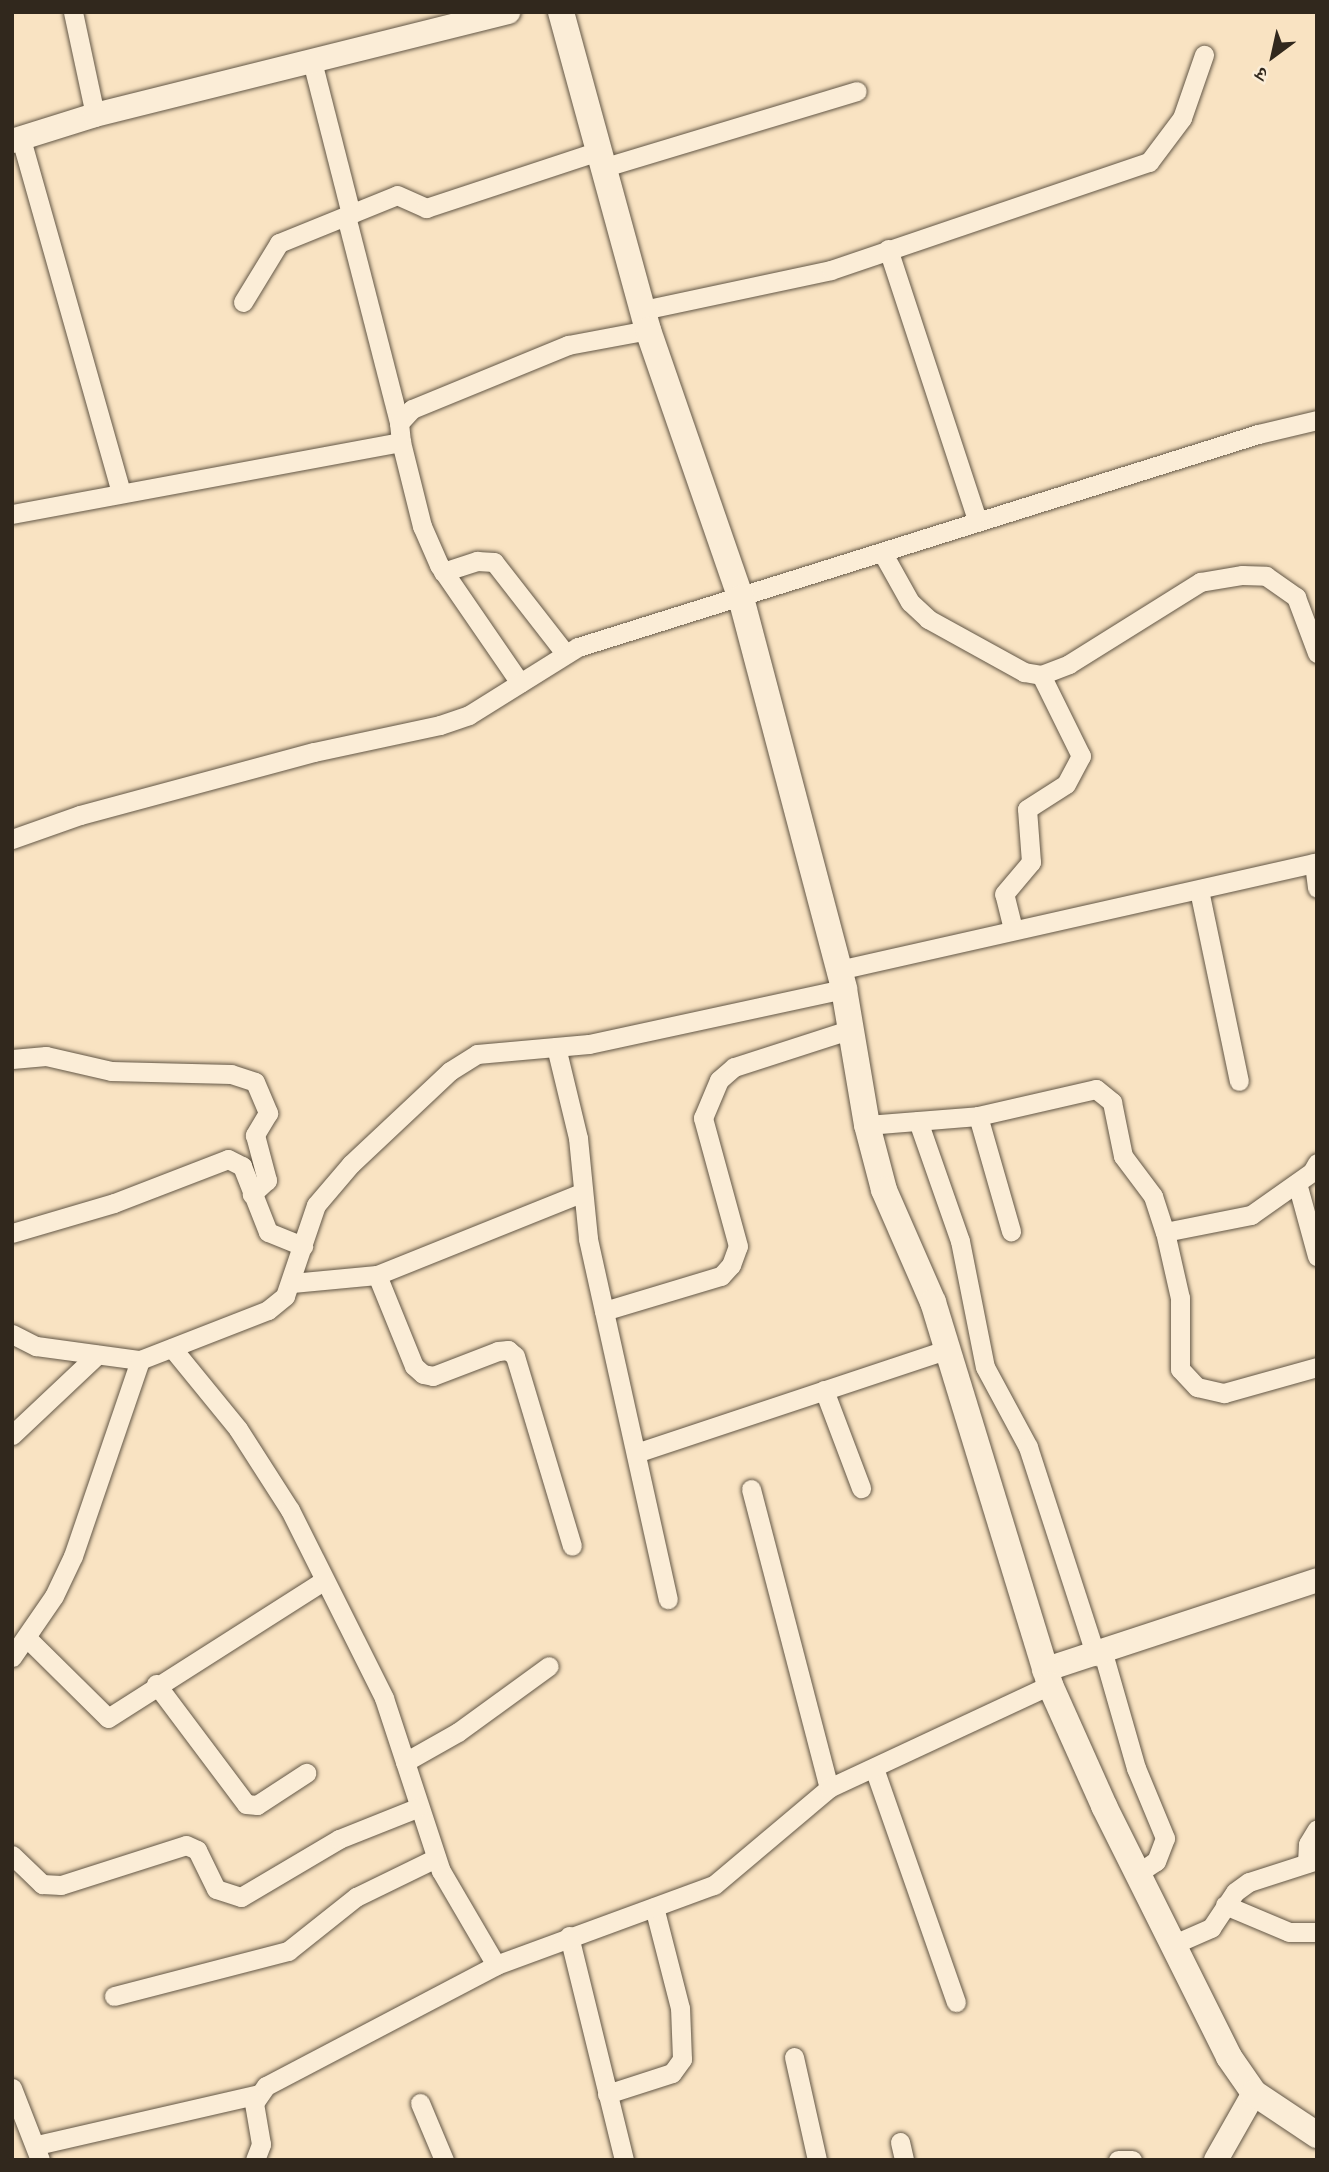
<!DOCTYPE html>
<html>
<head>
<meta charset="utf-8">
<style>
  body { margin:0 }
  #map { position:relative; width:1329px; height:2172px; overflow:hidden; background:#f9e3c2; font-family:"EB Garamond","Noto Serif Devanagari",serif }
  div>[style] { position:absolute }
  .roads { filter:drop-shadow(0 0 2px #635746) drop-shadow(0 0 2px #635746) }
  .minor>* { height:19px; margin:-9.5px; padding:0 9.5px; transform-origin:9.5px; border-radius:9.5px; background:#fbedd7 }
  .tertiary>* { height:24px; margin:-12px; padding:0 12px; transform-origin:12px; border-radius:12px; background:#fbedd7 }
  .secondary>* { height:26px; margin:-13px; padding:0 13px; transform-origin:13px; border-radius:13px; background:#fbedd7 }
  span { translate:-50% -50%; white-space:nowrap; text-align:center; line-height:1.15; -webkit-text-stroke:7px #fbedd7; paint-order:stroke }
  .frame { position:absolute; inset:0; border:14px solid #31281d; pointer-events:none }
  .north { position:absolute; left:1238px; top:21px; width:70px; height:70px; -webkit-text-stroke:5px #fbedd7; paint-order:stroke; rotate:213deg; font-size:19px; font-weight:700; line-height:28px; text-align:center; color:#31281d }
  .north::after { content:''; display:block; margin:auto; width:24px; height:32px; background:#31281d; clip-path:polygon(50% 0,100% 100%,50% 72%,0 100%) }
</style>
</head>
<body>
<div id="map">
  <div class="roads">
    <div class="minor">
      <div style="left:73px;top:12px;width:105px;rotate:77.9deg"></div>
      <div style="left:312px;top:61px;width:158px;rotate:75.7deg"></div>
      <div style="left:21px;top:139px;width:367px;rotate:74.2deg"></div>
      <div style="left:602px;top:168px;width:266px;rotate:-16.8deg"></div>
      <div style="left:346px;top:216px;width:214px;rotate:75.6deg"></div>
      <div style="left:888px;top:249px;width:287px;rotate:71.8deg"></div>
      <div style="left:243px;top:302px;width:69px;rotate:-58.6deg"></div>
      <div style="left:279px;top:243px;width:127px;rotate:-22.1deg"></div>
      <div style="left:397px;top:195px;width:32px;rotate:24deg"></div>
      <div style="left:426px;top:208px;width:181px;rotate:-18.3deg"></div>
      <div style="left:643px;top:310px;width:192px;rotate:-12deg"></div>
      <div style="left:831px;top:270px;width:336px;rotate:-18.8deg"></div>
      <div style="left:1149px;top:162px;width:55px;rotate:-53.1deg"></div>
      <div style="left:1182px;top:118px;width:67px;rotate:-70.8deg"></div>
      <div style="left:401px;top:442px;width:87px;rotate:76deg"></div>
      <div style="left:422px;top:526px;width:43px;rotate:66.4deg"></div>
      <div style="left:439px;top:565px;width:143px;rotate:55.5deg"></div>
      <div style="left:12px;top:514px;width:396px;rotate:-10.5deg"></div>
      <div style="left:401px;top:442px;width:19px;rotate:-96deg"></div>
      <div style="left:399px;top:423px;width:19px;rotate:-47deg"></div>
      <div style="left:412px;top:409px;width:169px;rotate:-22.3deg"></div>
      <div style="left:568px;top:345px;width:81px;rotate:-10.6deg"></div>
      <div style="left:882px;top:552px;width:57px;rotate:60.8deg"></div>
      <div style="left:910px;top:602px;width:25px;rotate:43deg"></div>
      <div style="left:928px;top:619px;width:110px;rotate:28.9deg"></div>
      <div style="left:1024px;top:672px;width:17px;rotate:10deg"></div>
      <div style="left:1041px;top:675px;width:30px;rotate:-21deg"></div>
      <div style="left:1069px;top:664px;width:155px;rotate:-32deg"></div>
      <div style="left:1200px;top:582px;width:43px;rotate:-9.5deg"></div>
      <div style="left:1242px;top:575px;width:24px;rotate:2deg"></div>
      <div style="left:1266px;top:576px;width:37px;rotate:35deg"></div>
      <div style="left:1296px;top:597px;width:60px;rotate:69.4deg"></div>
      <div style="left:443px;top:572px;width:36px;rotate:-18deg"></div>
      <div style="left:477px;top:561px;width:17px;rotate:3deg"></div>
      <div style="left:494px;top:562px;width:114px;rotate:52.1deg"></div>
      <div style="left:12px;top:839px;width:72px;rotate:-19.4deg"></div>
      <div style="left:80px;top:815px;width:242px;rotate:-15.1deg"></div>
      <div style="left:314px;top:752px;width:129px;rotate:-12.1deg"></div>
      <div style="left:440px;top:725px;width:31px;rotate:-19deg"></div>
      <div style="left:469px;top:715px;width:128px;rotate:-32deg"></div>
      <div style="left:578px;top:647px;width:713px;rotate:-17.39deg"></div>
      <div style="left:1258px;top:434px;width:61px;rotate:-13.3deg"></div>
      <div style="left:1314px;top:863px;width:25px;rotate:83deg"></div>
      <div style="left:1199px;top:890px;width:195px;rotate:78.2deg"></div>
      <div style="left:1013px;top:929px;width:36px;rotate:-104deg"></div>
      <div style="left:1004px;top:894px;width:42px;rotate:-49.8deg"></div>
      <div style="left:1031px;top:862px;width:53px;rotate:-94.3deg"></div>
      <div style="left:1027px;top:809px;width:46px;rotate:-32.7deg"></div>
      <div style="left:1066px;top:784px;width:32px;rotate:-62deg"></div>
      <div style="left:1081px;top:756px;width:90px;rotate:-116.3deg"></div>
      <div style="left:839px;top:970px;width:490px;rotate:-12.7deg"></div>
      <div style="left:556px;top:1047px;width:94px;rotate:76.4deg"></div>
      <div style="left:578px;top:1138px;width:101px;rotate:84.3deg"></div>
      <div style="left:588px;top:1239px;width:369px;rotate:77.5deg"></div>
      <div style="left:12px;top:1059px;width:34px;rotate:-5deg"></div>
      <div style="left:46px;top:1056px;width:67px;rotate:13deg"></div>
      <div style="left:111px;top:1071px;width:120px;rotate:1.4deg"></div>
      <div style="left:231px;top:1074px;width:25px;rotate:18deg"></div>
      <div style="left:255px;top:1082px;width:34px;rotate:67deg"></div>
      <div style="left:268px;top:1113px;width:26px;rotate:121deg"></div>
      <div style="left:255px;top:1135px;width:47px;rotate:75.1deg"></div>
      <div style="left:267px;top:1180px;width:21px;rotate:137deg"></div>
      <div style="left:978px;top:1116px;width:120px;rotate:74deg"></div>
      <div style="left:918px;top:1121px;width:127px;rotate:70.7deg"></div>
      <div style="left:960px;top:1241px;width:128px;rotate:78.8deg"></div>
      <div style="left:985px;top:1367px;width:91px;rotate:61.7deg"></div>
      <div style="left:1028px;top:1447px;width:220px;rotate:72deg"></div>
      <div style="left:867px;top:1125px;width:111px;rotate:-4.6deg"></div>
      <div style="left:978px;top:1116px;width:121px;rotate:-12.9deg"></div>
      <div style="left:1096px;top:1089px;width:21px;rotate:39deg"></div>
      <div style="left:1112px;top:1102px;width:55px;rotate:78.5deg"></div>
      <div style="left:1123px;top:1156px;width:50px;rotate:53.1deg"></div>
      <div style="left:1153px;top:1196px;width:38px;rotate:72deg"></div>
      <div style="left:1165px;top:1232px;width:88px;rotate:-11.2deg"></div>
      <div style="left:1251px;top:1215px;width:75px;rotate:-35.2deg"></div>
      <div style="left:1312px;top:1172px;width:10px;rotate:-61deg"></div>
      <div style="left:1297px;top:1183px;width:76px;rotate:74.7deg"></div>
      <div style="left:1165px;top:1232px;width:68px;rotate:77.2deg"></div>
      <div style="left:1180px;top:1298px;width:71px;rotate:90deg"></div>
      <div style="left:1180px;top:1369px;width:25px;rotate:47deg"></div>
      <div style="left:1197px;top:1387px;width:28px;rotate:13deg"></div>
      <div style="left:1224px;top:1393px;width:97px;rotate:-15.6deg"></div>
      <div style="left:12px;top:1233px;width:106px;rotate:-16.4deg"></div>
      <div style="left:114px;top:1203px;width:122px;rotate:-21.1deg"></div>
      <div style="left:228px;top:1159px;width:16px;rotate:27deg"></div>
      <div style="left:242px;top:1166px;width:71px;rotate:68.5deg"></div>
      <div style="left:268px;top:1232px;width:38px;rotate:22deg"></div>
      <div style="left:377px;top:1275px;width:98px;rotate:67.9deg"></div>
      <div style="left:414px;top:1366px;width:12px;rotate:42deg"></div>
      <div style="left:423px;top:1374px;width:10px;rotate:11deg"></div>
      <div style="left:433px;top:1376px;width:70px;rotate:-21deg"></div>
      <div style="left:498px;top:1351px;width:10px;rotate:-6deg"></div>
      <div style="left:508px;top:1350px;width:9px;rotate:41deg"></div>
      <div style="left:515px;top:1356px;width:198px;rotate:73.3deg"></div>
      <div style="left:292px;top:1283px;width:85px;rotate:-5.4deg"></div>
      <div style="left:377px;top:1275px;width:222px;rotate:-21.9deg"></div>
      <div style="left:604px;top:1311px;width:122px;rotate:-16.7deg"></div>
      <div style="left:721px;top:1276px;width:15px;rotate:-48deg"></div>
      <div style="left:731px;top:1265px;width:20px;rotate:-70deg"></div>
      <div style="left:738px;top:1246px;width:133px;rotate:-105.3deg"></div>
      <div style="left:703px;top:1118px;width:41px;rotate:-67.2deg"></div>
      <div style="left:719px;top:1080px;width:20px;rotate:-41deg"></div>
      <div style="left:734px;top:1067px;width:124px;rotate:-17.9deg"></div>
      <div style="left:12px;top:1334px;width:27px;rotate:27deg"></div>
      <div style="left:36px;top:1346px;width:105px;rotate:7.7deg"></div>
      <div style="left:172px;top:1348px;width:104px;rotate:50.8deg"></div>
      <div style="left:238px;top:1429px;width:96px;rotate:57.3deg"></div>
      <div style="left:290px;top:1510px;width:210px;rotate:63.4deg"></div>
      <div style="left:384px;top:1698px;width:182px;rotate:71.8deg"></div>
      <div style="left:441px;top:1871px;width:109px;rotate:59.7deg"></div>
      <div style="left:824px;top:1390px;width:105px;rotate:69.3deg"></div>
      <div style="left:12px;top:1435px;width:117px;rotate:-43.3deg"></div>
      <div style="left:636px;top:1453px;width:327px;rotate:-18.4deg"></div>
      <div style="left:751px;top:1489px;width:309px;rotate:75.4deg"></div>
      <div style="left:28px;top:1639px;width:112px;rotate:44.6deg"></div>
      <div style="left:108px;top:1718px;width:255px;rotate:-32.5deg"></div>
      <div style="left:1103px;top:1653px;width:120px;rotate:74deg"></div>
      <div style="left:1136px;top:1768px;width:76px;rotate:67.5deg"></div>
      <div style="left:1165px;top:1838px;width:25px;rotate:111deg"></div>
      <div style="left:1156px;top:1861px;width:23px;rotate:146deg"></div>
      <div style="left:12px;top:1657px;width:74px;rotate:-55.5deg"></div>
      <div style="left:54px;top:1596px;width:44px;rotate:-64.6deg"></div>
      <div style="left:73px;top:1556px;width:207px;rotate:-71.1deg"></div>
      <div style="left:140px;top:1360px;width:137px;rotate:-21.3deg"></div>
      <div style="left:268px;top:1310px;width:22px;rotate:-39deg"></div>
      <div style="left:285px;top:1296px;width:96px;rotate:-71.2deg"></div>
      <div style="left:316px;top:1205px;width:54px;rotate:-49.5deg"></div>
      <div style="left:351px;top:1164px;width:136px;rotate:-43.2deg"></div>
      <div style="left:450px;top:1071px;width:32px;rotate:-32deg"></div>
      <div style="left:477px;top:1054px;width:112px;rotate:-5.1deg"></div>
      <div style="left:589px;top:1044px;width:261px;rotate:-12.2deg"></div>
      <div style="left:156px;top:1684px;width:150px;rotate:53.1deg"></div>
      <div style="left:246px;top:1804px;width:11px;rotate:5deg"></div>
      <div style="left:257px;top:1805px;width:59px;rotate:-33.1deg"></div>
      <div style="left:405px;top:1762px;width:61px;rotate:-29.5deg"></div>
      <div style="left:458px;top:1732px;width:112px;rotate:-36deg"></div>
      <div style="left:874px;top:1768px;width:248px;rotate:70.7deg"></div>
      <div style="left:12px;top:1855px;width:42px;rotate:44deg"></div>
      <div style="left:42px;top:1884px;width:19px;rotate:3deg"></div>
      <div style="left:61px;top:1885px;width:131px;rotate:-17.7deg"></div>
      <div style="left:186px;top:1845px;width:12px;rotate:24deg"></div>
      <div style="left:197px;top:1850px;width:43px;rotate:64deg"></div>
      <div style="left:216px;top:1889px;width:26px;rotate:18deg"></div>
      <div style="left:241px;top:1897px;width:114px;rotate:-30.6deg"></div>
      <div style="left:339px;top:1839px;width:84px;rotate:-21.7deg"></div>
      <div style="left:1307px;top:1863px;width:19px;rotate:-87deg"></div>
      <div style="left:1308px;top:1844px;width:17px;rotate:-59deg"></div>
      <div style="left:1225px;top:1905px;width:69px;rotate:22.9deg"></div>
      <div style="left:1289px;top:1932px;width:28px"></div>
      <div style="left:569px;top:1936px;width:231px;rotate:76.2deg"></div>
      <div style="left:1172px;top:1945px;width:43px;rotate:-23.6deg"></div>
      <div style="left:1211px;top:1928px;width:43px;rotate:-56.3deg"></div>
      <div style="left:1235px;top:1892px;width:17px;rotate:-36deg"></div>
      <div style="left:1249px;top:1882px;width:71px;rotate:-17.9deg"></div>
      <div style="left:114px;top:1996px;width:180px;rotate:-14.5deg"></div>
      <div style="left:288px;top:1951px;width:87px;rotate:-38.5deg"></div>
      <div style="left:356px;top:1897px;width:89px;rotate:-26deg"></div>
      <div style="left:794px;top:2057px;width:106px;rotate:77.4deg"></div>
      <div style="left:12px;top:2088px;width:77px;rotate:68.7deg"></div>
      <div style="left:607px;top:2094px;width:68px;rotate:-17.9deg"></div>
      <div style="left:672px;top:2073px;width:17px;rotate:-54deg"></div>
      <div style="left:682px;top:2059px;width:51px;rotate:-92.2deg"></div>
      <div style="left:680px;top:2008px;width:104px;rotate:-104.4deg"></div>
      <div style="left:420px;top:2103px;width:62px;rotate:67.2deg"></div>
      <div style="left:900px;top:2142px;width:18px;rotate:77deg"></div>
      <div style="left:37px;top:2145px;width:228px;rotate:-12.9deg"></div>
      <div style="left:255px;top:2160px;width:17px;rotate:-69deg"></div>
      <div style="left:261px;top:2144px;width:42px;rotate:-99.7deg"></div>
      <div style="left:254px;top:2103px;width:21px;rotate:-55deg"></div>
      <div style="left:266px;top:2086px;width:260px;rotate:-27.7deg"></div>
      <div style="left:496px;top:1965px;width:232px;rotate:-20.2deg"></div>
      <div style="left:714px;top:1885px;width:150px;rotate:-40.1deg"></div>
      <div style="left:829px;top:1788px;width:244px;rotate:-25deg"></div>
      <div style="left:1118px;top:2160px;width:14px"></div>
    </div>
    <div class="tertiary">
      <div style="left:12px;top:141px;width:87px;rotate:-17.4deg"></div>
      <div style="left:95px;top:115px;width:426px;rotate:-14deg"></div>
      <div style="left:1044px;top:1670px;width:287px;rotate:-18.2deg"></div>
      <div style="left:1216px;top:2160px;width:77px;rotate:-60.4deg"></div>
    </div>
    <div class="secondary">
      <div style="left:561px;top:12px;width:330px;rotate:74.7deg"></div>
      <div style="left:648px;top:330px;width:284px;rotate:70.9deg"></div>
      <div style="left:741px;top:598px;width:404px;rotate:75.2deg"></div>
      <div style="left:844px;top:989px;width:138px;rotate:80.4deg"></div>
      <div style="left:867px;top:1125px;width:67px;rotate:75.3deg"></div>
      <div style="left:884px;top:1190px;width:122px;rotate:66.4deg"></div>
      <div style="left:933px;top:1302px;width:400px;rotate:73deg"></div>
      <div style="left:1050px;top:1685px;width:133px;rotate:65.9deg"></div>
      <div style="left:1104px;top:1806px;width:280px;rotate:63.5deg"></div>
      <div style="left:1229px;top:2057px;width:44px;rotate:55.2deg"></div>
      <div style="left:1254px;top:2093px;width:76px;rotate:33.7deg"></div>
    </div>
  </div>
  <div class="frame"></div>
  <div class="north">उ</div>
</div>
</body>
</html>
